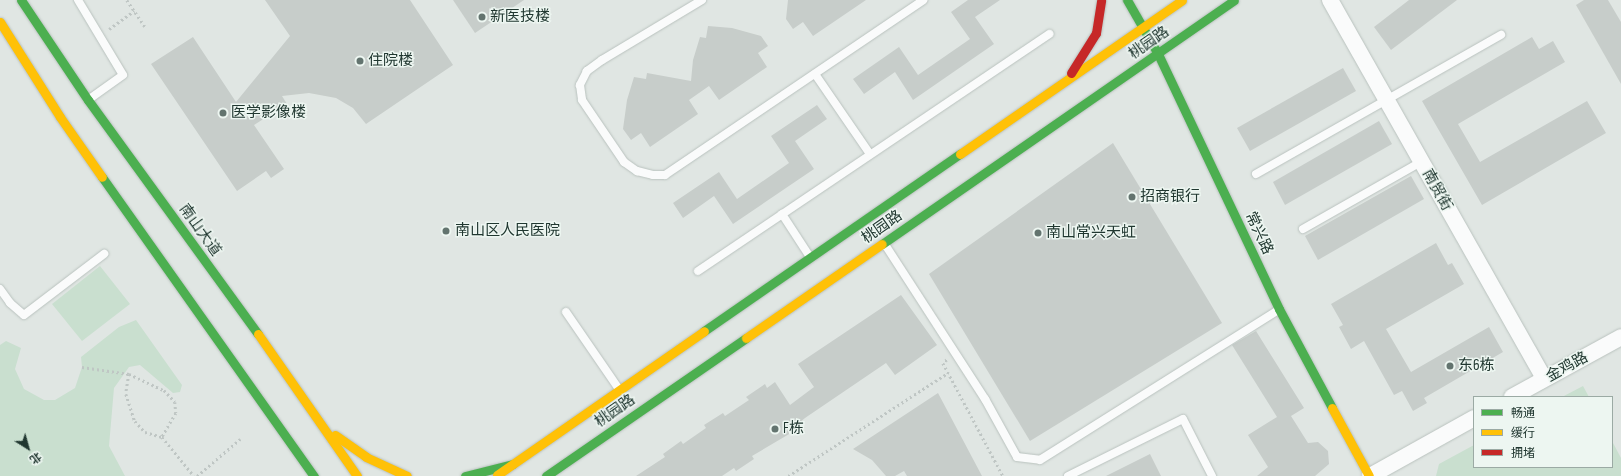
<!DOCTYPE html>
<html>
<head>
<meta charset="utf-8">
<style>
  body { margin:0 }
  #map { position:relative; width:1621px; height:476px; overflow:hidden; background:#e0e6e3; font-family:"Sofia Sans Condensed","Noto Sans SC",sans-serif }
  div>[style] { position:absolute }
  .green>* { inset:0; background:#c9dfcf }
  .building>* { inset:0; background:#c7cdca }
  .path>* { height:2.5px; margin-top:-1.25px; transform-origin:0; background:repeating-linear-gradient(90deg,#bfc6c4 0 2px,transparent 0 5px) }
  .roads { filter:drop-shadow(0 0 1px #b9c2be) drop-shadow(0 0 1px #b9c2be) }
  .lane>* { height:8px; margin:-4px; padding:0 4px; transform-origin:4px; border-radius:4px; background:#fafbfb }
  .street>* { height:16px; margin:-8px; padding:0 8px; transform-origin:8px; border-radius:8px; background:#fafbfb }
  .fast>* { height:9px; margin:-4.5px; padding:0 4.5px; transform-origin:4.5px; border-radius:4.5px; background:#4caf50 }
  .slow>* { height:9px; margin:-4.5px; padding:0 4.5px; transform-origin:4.5px; border-radius:4.5px; background:#ffc107 }
  .jam>* { height:9px; margin:-4.5px; padding:0 4.5px; transform-origin:4.5px; border-radius:4.5px; background:#c62828 }
  .dots>* { width:11px; height:11px; translate:-50% -50%; box-sizing:border-box; border:2px solid #edf6f1; border-radius:50% }
  span { translate:-50% -50%; white-space:nowrap; text-align:center; line-height:1.15; -webkit-text-stroke:3px #edf6f1; paint-order:stroke }
  .poi-label { font-size:15px; color:#203730 }
  .left { translate:0 -50%; text-align:left }
  .street-label { font-size:15px; color:#203730 }
  .legend { position:absolute; left:1473px; top:396px; width:140px; height:72px; box-sizing:border-box; background:#edf6f1; border:1px solid #9baaa4; margin:0; padding:5px 7px; list-style:none; font-size:12px; color:#203730 }
  .legend li { display:flex; align-items:center; gap:8px; height:20px }
  .legend b { width:20px; border:1px solid #9baaa4 }
  .north { position:absolute; left:8px; top:428px; width:40px; height:40px; -webkit-text-stroke:3px #edf6f1; paint-order:stroke; rotate:143deg; font-size:11px; font-weight:700; line-height:16px; text-align:center; color:#203730 }
  .north::after { content:''; display:block; margin:auto; width:14px; height:18px; background:#203730; clip-path:polygon(50% 0,100% 100%,50% 72%,0 100%) }
</style>
</head>
<body>
<div id="map">
  <div class="green">
    <div style="clip-path:polygon(100px 266px,130px 304px,82px 341px,52px 304px)"></div>
    <div style="clip-path:polygon(136px 320px,182px 385px,180px 392px,173px 393px,140px 365px,129px 367px,114px 388px,109px 446px,125px 476px,0 476px,0 345px,6px 341px,21px 348px,15px 369px,24px 389px,44px 400px,55px 400px,75px 388px,82px 367px,81px 357px,119px 327px)"></div>
    <div style="clip-path:polygon(1583px 386px,1589px 397px,1562px 397px)"></div>
    <div style="clip-path:polygon(1612px 441px,1621px 458px,1621px 476px,1436px 476px,1439px 464px,1474px 445px,1474px 467px,1612px 467px)"></div>
  </div>
  <div class="building">
    <div style="clip-path:polygon(265px 0,410px 0,453px 65px,366px 124px,353px 108px,336px 98px,309px 93px,282px 96px,287px 104px,254px 125px,284px 169px,271px 178px,266px 171px,237px 191px,151px 64px,193px 37px,236px 102px,290px 36px)"></div>
    <div style="clip-path:polygon(453px 0,524px 0,475px 33px)"></div>
    <div style="clip-path:polygon(788px 0,866px 0,813px 36px,803px 22px,793px 29px,786px 19px)"></div>
    <div style="clip-path:polygon(968px 0,1000px 0,975px 17px,994px 44px,913px 100px,895px 72px,864px 94px,853px 79px,899px 47px,918px 75px,970px 39px,951px 12px)"></div>
    <div style="clip-path:polygon(1409px 0,1457px 0,1391px 50px,1374px 27px)"></div>
    <div style="clip-path:polygon(1584px 0,1608px 0,1621px 22px,1621px 84px,1576px 5px)"></div>
    <div style="clip-path:polygon(708px 26px,732px 28px,761px 36px,768px 46px,758px 53px,767px 67px,719px 100px,709px 86px,689px 100px,698px 114px,650px 147px,641px 133px,631px 140px,623px 129px,627px 100px,634px 77px,646px 79px,647px 73px,691px 81px,693px 60px,700px 37px,706px 38px)"></div>
    <div style="clip-path:polygon(1532px 37px,1539px 49px,1553px 41px,1565px 62px,1458px 124px,1480px 162px,1587px 101px,1606px 133px,1482px 205px,1422px 101px)"></div>
    <div style="clip-path:polygon(1343px 68px,1356px 91px,1250px 151px,1237px 128px)"></div>
    <div style="clip-path:polygon(817px 105px,827px 119px,795px 141px,814px 169px,733px 224px,714px 196px,683px 218px,673px 203px,719px 172px,737px 199px,789px 163px,771px 136px)"></div>
    <div style="clip-path:polygon(1379px 121px,1392px 144px,1285px 205px,1273px 182px)"></div>
    <div style="clip-path:polygon(1113px 143px,1222px 323px,1030px 441px,929px 274px)"></div>
    <div style="clip-path:polygon(1411px 176px,1424px 199px,1318px 260px,1305px 236px)"></div>
    <div style="clip-path:polygon(1436px 243px,1448px 265px,1452px 263px,1464px 284px,1386px 329px,1411px 372px,1489px 327px,1503px 352px,1424px 398px,1427px 403px,1413px 411px,1402px 391px,1394px 395px,1364px 341px,1351px 349px,1339px 327px,1343px 325px,1331px 304px)"></div>
    <div style="clip-path:polygon(901px 295px,937px 345px,895px 375px,886px 363px,805px 418px,794px 427px,796px 430px,752px 456px,754px 459px,736px 471px,734px 468px,722px 476px,636px 476px,665px 457px,663px 454px,681px 441px,683px 444px,706px 428px,704px 425px,723px 413px,725px 416px,749px 400px,746px 397px,765px 384px,767px 388px,775px 382px,790px 405px,814px 387px,798px 364px)"></div>
    <div style="clip-path:polygon(1256px 331px,1304px 408px,1291px 416px,1308px 443px,1318px 442px,1328px 451px,1329px 464px,1315px 476px,1257px 476px,1268px 467px,1248px 435px,1277px 417px,1232px 345px)"></div>
    <div style="clip-path:polygon(938px 393px,982px 476px,907px 476px,904px 471px,895px 476px,886px 476px,872px 460px,853px 449px)"></div>
    <div style="clip-path:polygon(1150px 454px,1161px 476px,1106px 476px)"></div>
  </div>
  <div class="path">
    <div style="left:127px;top:0;width:32px;rotate:56deg"></div>
    <div style="left:109px;top:29px;width:31px;rotate:-36deg"></div>
    <div style="left:947px;top:360px;width:5px;rotate:143deg"></div>
    <div style="left:943px;top:363px;width:128px;rotate:62deg"></div>
    <div style="left:82px;top:367px;width:48px;rotate:8.5deg"></div>
    <div style="left:129px;top:374px;width:38px;rotate:25deg"></div>
    <div style="left:164px;top:390px;width:16px;rotate:47deg"></div>
    <div style="left:175px;top:402px;width:11px;rotate:85deg"></div>
    <div style="left:176px;top:413px;width:28px;rotate:120deg"></div>
    <div style="left:129px;top:374px;width:20px;rotate:99deg"></div>
    <div style="left:126px;top:394px;width:28px;rotate:72deg"></div>
    <div style="left:135px;top:421px;width:15px;rotate:48deg"></div>
    <div style="left:145px;top:432px;width:18px;rotate:16deg"></div>
    <div style="left:162px;top:437px;width:50px;rotate:50.6deg"></div>
    <div style="left:197px;top:476px;width:57px;rotate:-40.7deg"></div>
    <div style="left:788px;top:476px;width:190px;rotate:-32.8deg"></div>
  </div>
  <div class="roads">
    <div class="lane">
      <div style="left:78px;top:0;width:87px;rotate:59deg"></div>
      <div style="left:123px;top:75px;width:43px;rotate:144.5deg"></div>
      <div style="left:702px;top:0;width:117px;rotate:149deg"></div>
      <div style="left:602px;top:60px;width:19px;rotate:144deg"></div>
      <div style="left:587px;top:71px;width:16px;rotate:117deg"></div>
      <div style="left:580px;top:85px;width:15px;rotate:82deg"></div>
      <div style="left:582px;top:100px;width:75px;rotate:55.9deg"></div>
      <div style="left:624px;top:162px;width:16px;rotate:35deg"></div>
      <div style="left:637px;top:171px;width:16px;rotate:14deg"></div>
      <div style="left:653px;top:175px;width:12px"></div>
      <div style="left:665px;top:175px;width:312px;rotate:-34.1deg"></div>
      <div style="left:815px;top:74px;width:97px;rotate:55.5deg"></div>
      <div style="left:1256px;top:174px;width:282px;rotate:-29.6deg"></div>
      <div style="left:782px;top:214px;width:51px;rotate:56.9deg"></div>
      <div style="left:1303px;top:229px;width:136px;rotate:-29.6deg"></div>
      <div style="left:884px;top:243px;width:186px;rotate:57.1deg"></div>
      <div style="left:985px;top:399px;width:66px;rotate:61.1deg"></div>
      <div style="left:1017px;top:457px;width:23px;rotate:7deg"></div>
      <div style="left:1040px;top:460px;width:281px;rotate:-32.2deg"></div>
      <div style="left:698px;top:271px;width:424px;rotate:-34deg"></div>
      <div style="left:0;top:289px;width:17px;rotate:54deg"></div>
      <div style="left:10px;top:303px;width:18px;rotate:41deg"></div>
      <div style="left:24px;top:315px;width:101px;rotate:-37.3deg"></div>
      <div style="left:566px;top:312px;width:93px;rotate:55.5deg"></div>
      <div style="left:1068px;top:476px;width:128px;rotate:-26.4deg"></div>
      <div style="left:1183px;top:419px;width:64px;rotate:63deg"></div>
    </div>
    <div class="street">
      <div style="left:1330px;top:0;width:435px;rotate:60.5deg"></div>
      <div style="left:1512px;top:397px;width:124px;rotate:-28.8deg"></div>
      <div style="left:1370px;top:476px;width:119px;rotate:-29.1deg"></div>
    </div>
    <div class="fast">
      <div style="left:21px;top:0;width:120px;rotate:56.2deg"></div>
      <div style="left:88px;top:100px;width:289px;rotate:54deg"></div>
      <div style="left:1127px;top:0;width:62px;rotate:60.1deg"></div>
      <div style="left:1158px;top:54px;width:282px;rotate:64.6deg"></div>
      <div style="left:1279px;top:309px;width:112px;rotate:61.8deg"></div>
      <div style="left:102px;top:177px;width:367px;rotate:54.7deg"></div>
      <div style="left:882px;top:244px;width:428px;rotate:-34.7deg"></div>
      <div style="left:704px;top:331px;width:311px;rotate:-34.7deg"></div>
      <div style="left:465px;top:476px;width:49px;rotate:-14deg"></div>
      <div style="left:546px;top:476px;width:243px;rotate:-34.6deg"></div>
    </div>
    <div class="slow">
      <div style="left:0;top:22px;width:112px;rotate:57.7deg"></div>
      <div style="left:60px;top:117px;width:73px;rotate:55deg"></div>
      <div style="left:960px;top:154px;width:270px;rotate:-34.7deg"></div>
      <div style="left:258px;top:334px;width:173px;rotate:55.1deg"></div>
      <div style="left:746px;top:338px;width:165px;rotate:-34.7deg"></div>
      <div style="left:1332px;top:408px;width:77px;rotate:61.4deg"></div>
      <div style="left:335px;top:435px;width:38px;rotate:35deg"></div>
      <div style="left:366px;top:457px;width:45px;rotate:24.9deg"></div>
      <div style="left:497px;top:475px;width:252px;rotate:-34.8deg"></div>
    </div>
    <div class="jam">
      <div style="left:1071px;top:73px;width:47px;rotate:-58deg"></div>
      <div style="left:1096px;top:33px;width:33px;rotate:-81deg"></div>
    </div>
  </div>
  <div class="dots">
    <div style="left:482px;top:17px;background:#63746f"></div>
    <div style="left:360px;top:61px;background:#63746f"></div>
    <div style="left:223px;top:113px;background:#63746f"></div>
    <div style="left:1132px;top:197px;background:#63746f"></div>
    <div style="left:446px;top:231px;background:#63746f"></div>
    <div style="left:1038px;top:233px;background:#63746f"></div>
    <div style="left:1450px;top:366px;background:#63746f"></div>
    <div style="left:775px;top:429px;background:#63746f"></div>
  </div>
  <div class="poi-label">
    <span class="left" style="left:490px;top:17px">新医技楼</span>
    <span class="left" style="left:368px;top:61px">住院楼</span>
    <span class="left" style="left:231px;top:113px">医学影像楼</span>
    <span class="left" style="left:1140px;top:197px">招商银行</span>
    <span class="left" style="left:455px;top:231px">南山区人民医院</span>
    <span class="left" style="left:1046px;top:233px">南山常兴天虹</span>
    <span class="left" style="left:1458px;top:366px">东6栋</span>
    <span class="left" style="left:783px;top:429px">F栋</span>
  </div>
  <div class="street-label">
    <span style="left:1149px;top:43px;rotate:-35deg">桃园路</span>
    <span style="left:1437px;top:190px;rotate:61deg">南贸街</span>
    <span style="left:882px;top:227px;rotate:-35deg">桃园路</span>
    <span style="left:200px;top:230px;rotate:54deg">南山大道</span>
    <span style="left:1259px;top:233px;rotate:65deg">常兴路</span>
    <span style="left:1567px;top:367px;rotate:-29deg">金鸡路</span>
    <span style="left:615px;top:411px;rotate:-35deg">桃园路</span>
  </div>
  <ul class="legend">
  <li><b style="height:5px;background:#4caf50"></b>畅通</li>
  <li><b style="height:5px;background:#ffc107"></b>缓行</li>
  <li><b style="height:5px;background:#c62828"></b>拥堵</li>
  </ul>
  <div class="north">北</div>
</div>
</body>
</html>
